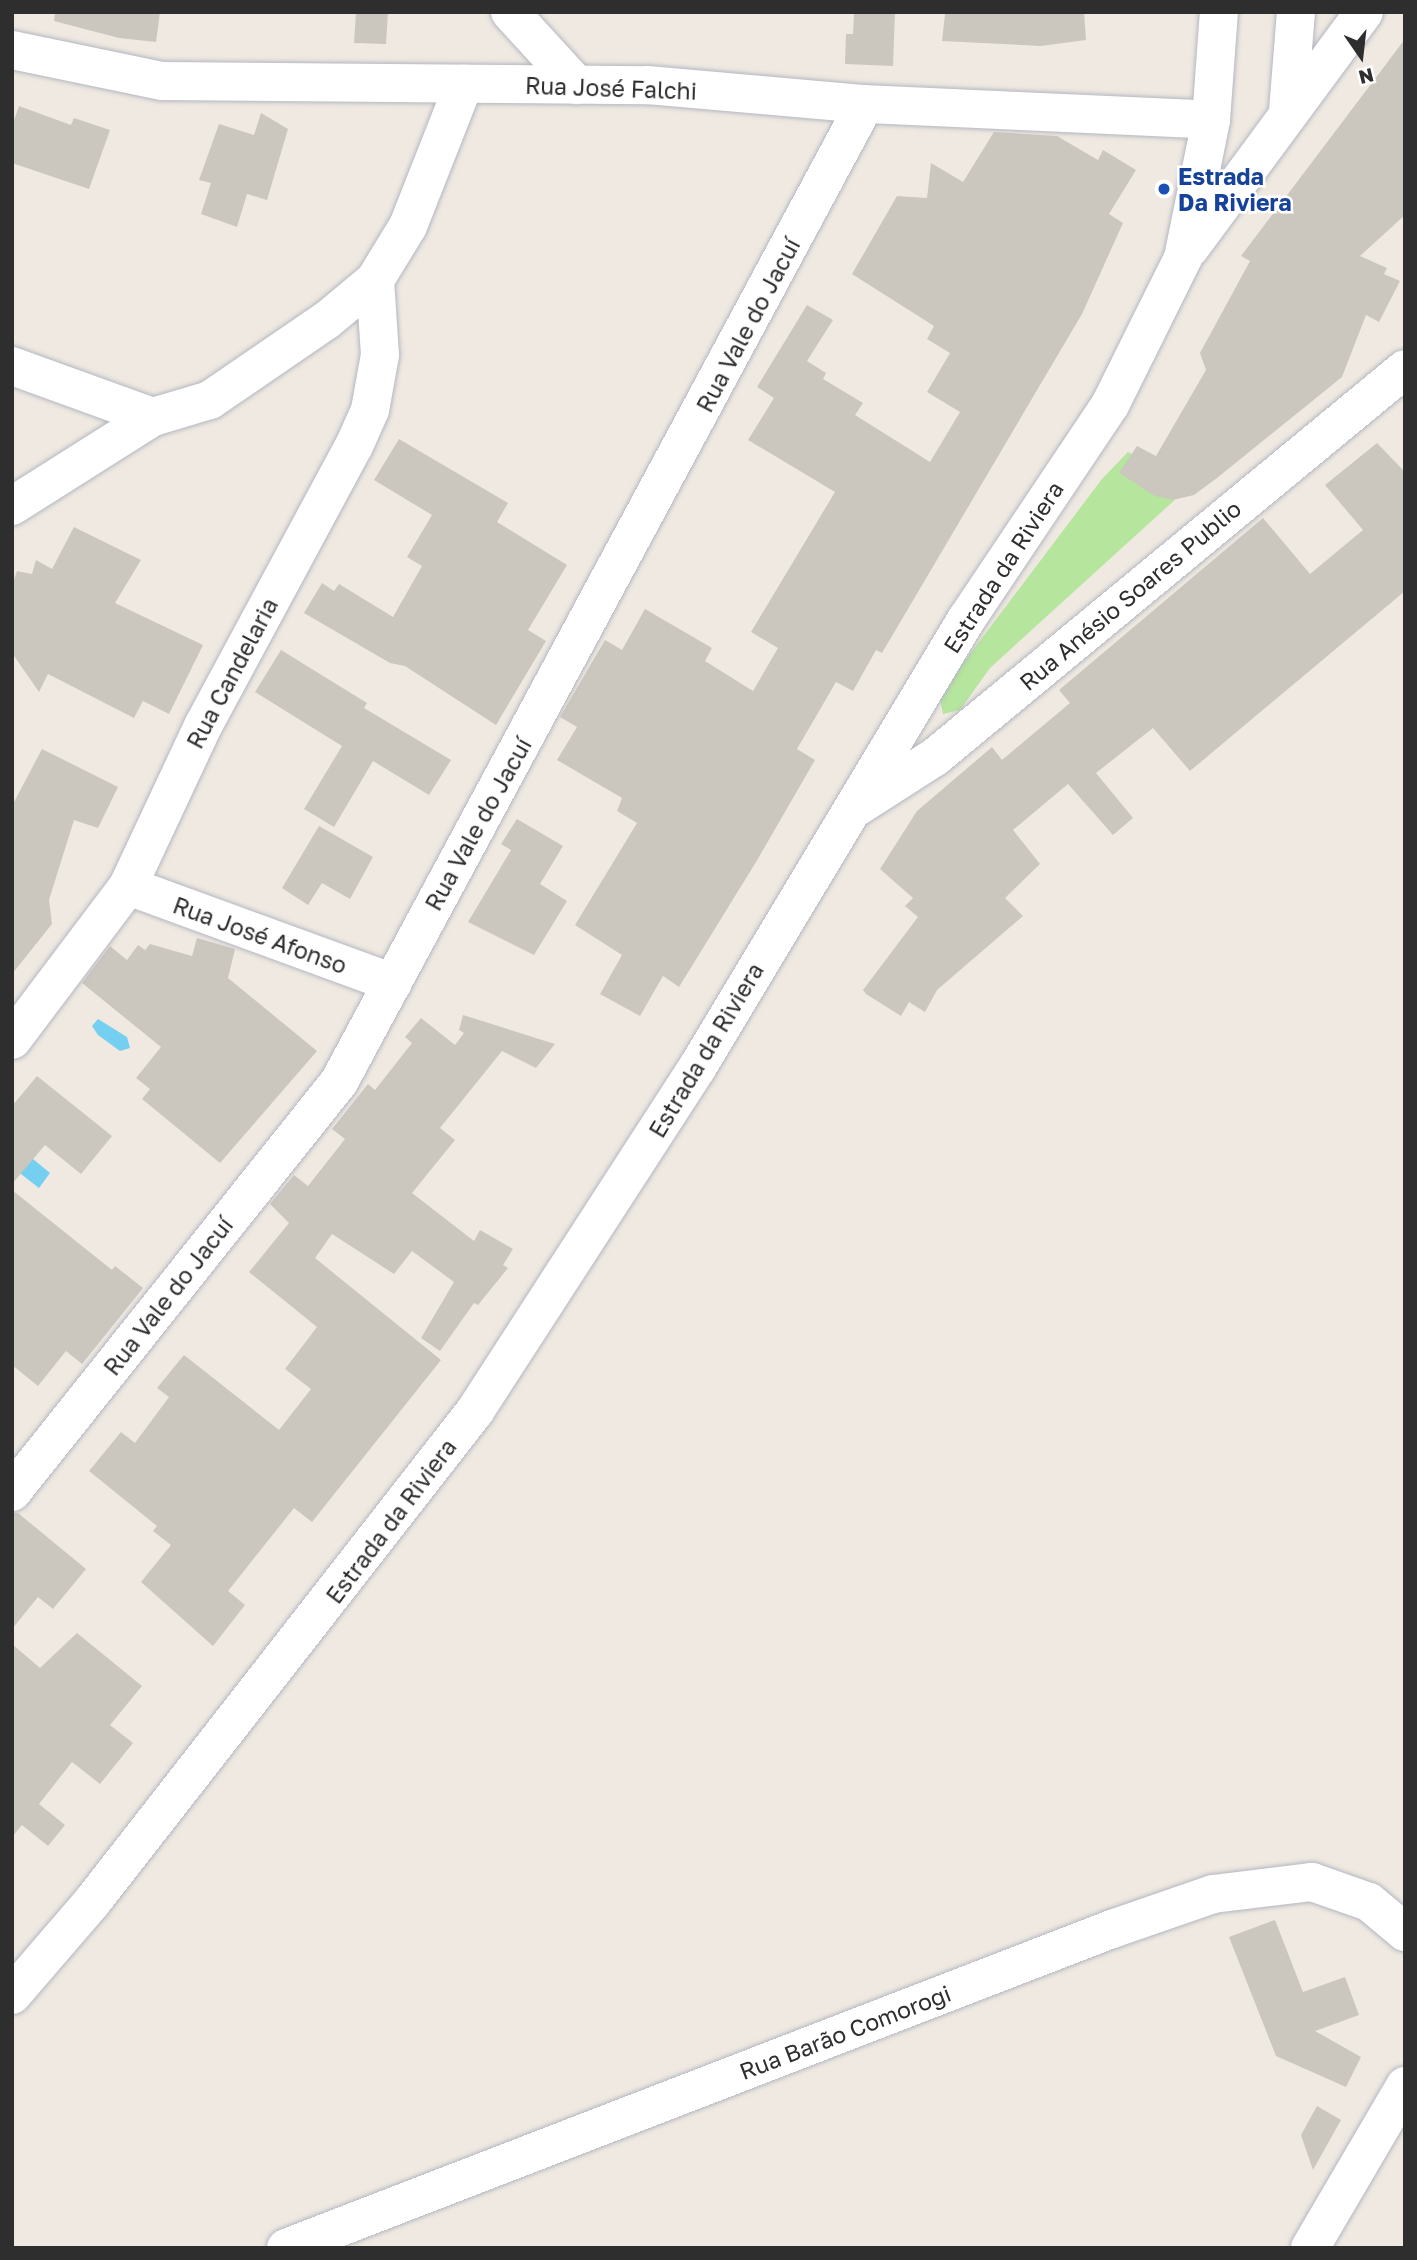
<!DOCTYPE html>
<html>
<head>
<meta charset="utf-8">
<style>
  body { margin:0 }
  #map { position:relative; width:1417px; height:2260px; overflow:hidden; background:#efe9e1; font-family:"Golos Text",sans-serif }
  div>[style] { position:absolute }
  .green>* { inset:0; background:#b6e59e }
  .water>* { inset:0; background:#75cff0 }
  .building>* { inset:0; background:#cbc7bf }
  .roads { filter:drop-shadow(0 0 2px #b4b7c1) drop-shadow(0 0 2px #b4b7c1) }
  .minor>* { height:38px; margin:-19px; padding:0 19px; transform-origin:19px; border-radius:19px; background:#fff }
  .dots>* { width:19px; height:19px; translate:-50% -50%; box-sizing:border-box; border:4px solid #fff; border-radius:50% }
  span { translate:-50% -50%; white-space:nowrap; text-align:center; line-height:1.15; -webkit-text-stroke:5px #fff; paint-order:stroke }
  .street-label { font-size:23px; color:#2e2e2e }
  .transit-label { font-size:23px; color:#164399; font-weight:700 }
  .left { translate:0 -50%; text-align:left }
  .frame { position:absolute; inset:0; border:14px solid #2e2e2e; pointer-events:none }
  .north { position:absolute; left:1326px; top:21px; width:70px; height:70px; -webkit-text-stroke:5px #fff; paint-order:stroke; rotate:166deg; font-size:19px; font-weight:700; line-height:28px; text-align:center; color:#2e2e2e }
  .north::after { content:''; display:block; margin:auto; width:24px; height:32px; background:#2e2e2e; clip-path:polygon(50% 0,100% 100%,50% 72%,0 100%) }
</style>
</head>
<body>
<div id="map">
  <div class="green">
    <div style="clip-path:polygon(1128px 452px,1190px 486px,990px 668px,960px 710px,943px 714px,939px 695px,1102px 479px)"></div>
  </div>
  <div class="water">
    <div style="clip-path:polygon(98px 1019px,127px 1037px,130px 1048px,120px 1051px,98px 1035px,92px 1026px)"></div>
    <div style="clip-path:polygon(27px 1154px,50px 1173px,39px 1188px,12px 1167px)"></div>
  </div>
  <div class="building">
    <div style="clip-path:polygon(55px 12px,160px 12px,156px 42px,119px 38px,54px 21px)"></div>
    <div style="clip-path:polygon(356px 12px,388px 12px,386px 44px,354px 43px)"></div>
    <div style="clip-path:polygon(854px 12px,895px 12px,893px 66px,845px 64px,846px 34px,853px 34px)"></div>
    <div style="clip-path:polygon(1017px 12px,1084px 12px,1086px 40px,1041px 46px,942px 41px,945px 14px)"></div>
    <div style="clip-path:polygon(1405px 39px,1405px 215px,1360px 256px,1387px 268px,1384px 274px,1400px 281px,1379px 322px,1366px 315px,1342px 377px,1217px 478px,1194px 495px,1173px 500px,1155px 496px,1119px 473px,1137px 446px,1156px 456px,1206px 370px,1200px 353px,1250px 261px,1241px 256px)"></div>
    <div style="clip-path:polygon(19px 106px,71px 125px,74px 118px,110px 130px,89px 189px,12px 163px,12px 126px)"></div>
    <div style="clip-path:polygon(261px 113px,288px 129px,267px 200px,247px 194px,237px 227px,201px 214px,211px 183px,199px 180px,219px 124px,254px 135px)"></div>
    <div style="clip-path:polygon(994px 132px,1057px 136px,1098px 160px,1103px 150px,1136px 170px,1109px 214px,1123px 223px,1082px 314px,882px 653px,876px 650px,853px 691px,836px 682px,797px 749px,815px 760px,756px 862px,679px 987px,663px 976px,640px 1016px,600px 994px,622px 955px,575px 925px,637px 823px,617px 811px,622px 798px,557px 760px,577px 727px,560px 717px,605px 640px,622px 650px,645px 609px,712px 648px,705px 661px,753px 691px,778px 648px,751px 632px,835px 492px,748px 440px,774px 398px,757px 387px,807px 305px,833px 320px,807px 361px,826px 373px,823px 379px,863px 403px,855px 415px,930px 462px,960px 412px,927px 392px,950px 353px,927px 339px,934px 326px,852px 274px,897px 196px,927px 198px,931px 163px,963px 182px)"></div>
    <div style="clip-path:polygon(399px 439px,508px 503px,497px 522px,567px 565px,528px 630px,546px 641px,496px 725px,405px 666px,390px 663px,304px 613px,322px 583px,334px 591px,339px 584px,393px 617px,422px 566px,407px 557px,432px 515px,374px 480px)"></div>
    <div style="clip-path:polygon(1377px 443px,1405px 472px,1405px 591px,1190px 771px,1153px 728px,1096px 773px,1133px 818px,1113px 835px,1068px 784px,1013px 830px,1040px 864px,1005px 898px,1023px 916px,937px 990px,925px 1012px,909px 1002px,901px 1016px,866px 994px,863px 990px,918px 917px,905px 906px,913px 898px,880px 869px,917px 811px,992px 747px,1002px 760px,1070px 703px,1059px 690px,1263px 518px,1310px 574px,1363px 530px,1325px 485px)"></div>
    <div style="clip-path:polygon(74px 527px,141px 560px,115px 603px,203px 645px,169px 714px,143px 701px,134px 718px,48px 674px,39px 692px,12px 653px,12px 585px,17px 571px,32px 574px,36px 560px,52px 569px)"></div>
    <div style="clip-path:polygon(281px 650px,367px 703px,364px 708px,451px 760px,429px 795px,373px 761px,334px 827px,304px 809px,342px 746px,255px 692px)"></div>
    <div style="clip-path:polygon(42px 749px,118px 787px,98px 828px,74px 820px,49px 900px,52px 924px,12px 974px,12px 806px)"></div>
    <div style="clip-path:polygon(517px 819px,563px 846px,540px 884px,567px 901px,534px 955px,468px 922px,511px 850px,501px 844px)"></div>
    <div style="clip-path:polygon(319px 826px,373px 857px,350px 899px,322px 883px,308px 905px,282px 888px)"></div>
    <div style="clip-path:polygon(197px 938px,235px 949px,228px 978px,317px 1051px,220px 1163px,142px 1099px,150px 1089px,136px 1078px,161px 1047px,82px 983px,110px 946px,127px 960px,138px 945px,145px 950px,150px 944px,192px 956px)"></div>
    <div style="clip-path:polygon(463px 1015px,555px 1044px,536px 1068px,502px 1051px,440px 1128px,455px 1140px,412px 1193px,474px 1241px,480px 1230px,513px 1249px,503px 1265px,508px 1268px,478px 1305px,474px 1303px,440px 1351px,421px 1338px,454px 1282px,412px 1251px,394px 1274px,332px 1234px,315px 1258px,441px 1360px,312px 1522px,294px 1508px,228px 1591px,245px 1605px,213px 1646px,141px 1582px,171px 1545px,153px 1531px,157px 1526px,89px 1471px,121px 1432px,135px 1443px,169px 1397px,157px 1388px,184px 1355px,279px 1430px,311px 1389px,285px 1369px,317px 1327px,249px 1272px,289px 1223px,270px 1204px,294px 1175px,308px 1186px,345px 1139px,332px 1129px,368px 1084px,375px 1090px,412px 1043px,405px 1037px,421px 1018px,455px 1045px,464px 1033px,459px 1030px)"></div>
    <div style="clip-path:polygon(37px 1076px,112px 1136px,81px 1174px,45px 1145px,12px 1184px,12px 1106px)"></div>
    <div style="clip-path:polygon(12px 1190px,112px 1270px,115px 1266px,143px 1288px,82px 1364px,66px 1351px,38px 1386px,12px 1365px)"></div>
    <div style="clip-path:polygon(12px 1513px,18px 1513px,86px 1569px,53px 1609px,38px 1597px,12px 1629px)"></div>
    <div style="clip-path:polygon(77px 1633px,142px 1686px,110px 1725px,133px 1743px,100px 1784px,72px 1762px,39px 1804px,65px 1825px,48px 1846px,22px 1825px,12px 1837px,12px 1644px,40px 1668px)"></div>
    <div style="clip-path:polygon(1275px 1920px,1303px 1992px,1345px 1977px,1359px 2015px,1315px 2031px,1361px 2057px,1346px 2087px,1276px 2056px,1229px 1937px)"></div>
    <div style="clip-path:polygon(1317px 2106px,1341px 2120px,1313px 2170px,1301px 2135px)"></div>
  </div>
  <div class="roads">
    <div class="minor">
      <div style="left:510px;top:12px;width:99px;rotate:47.5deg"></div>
      <div style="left:12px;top:50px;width:153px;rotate:11.7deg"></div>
      <div style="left:162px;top:81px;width:485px;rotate:0.5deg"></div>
      <div style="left:647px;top:85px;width:219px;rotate:5deg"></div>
      <div style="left:865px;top:104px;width:346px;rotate:2.6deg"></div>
      <div style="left:1288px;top:111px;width:99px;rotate:-85.4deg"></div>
      <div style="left:1190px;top:248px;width:293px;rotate:-53.6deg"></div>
      <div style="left:12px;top:366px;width:150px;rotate:19.9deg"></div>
      <div style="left:12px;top:506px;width:167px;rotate:-32.3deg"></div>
      <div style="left:153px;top:417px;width:59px;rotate:-16.6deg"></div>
      <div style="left:210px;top:400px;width:142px;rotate:-34.4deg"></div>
      <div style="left:327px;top:320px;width:62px;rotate:-39.8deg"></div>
      <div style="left:375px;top:280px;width:63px;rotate:-58.6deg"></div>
      <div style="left:408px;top:226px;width:153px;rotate:-68.5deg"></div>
      <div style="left:857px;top:807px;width:93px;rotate:-32.7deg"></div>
      <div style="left:935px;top:757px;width:609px;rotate:-39.54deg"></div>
      <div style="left:128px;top:886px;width:282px;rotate:20.1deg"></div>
      <div style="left:12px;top:1040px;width:193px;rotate:-53deg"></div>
      <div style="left:128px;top:886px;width:177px;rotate:-64.9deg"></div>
      <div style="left:203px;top:726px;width:318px;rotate:-61.7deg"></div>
      <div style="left:354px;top:446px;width:39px;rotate:-66deg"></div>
      <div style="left:370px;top:410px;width:56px;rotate:-79.7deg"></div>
      <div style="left:380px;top:355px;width:75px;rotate:-93.8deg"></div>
      <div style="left:12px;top:1492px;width:524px;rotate:-51.43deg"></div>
      <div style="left:339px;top:1082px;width:1110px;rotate:-61.73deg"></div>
      <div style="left:12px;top:1995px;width:123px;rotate:-49.3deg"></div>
      <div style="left:92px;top:1902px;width:623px;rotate:-52.04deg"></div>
      <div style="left:475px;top:1411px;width:409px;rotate:-57.1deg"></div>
      <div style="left:697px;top:1068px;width:523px;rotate:-59.02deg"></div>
      <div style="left:966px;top:620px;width:259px;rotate:-56.2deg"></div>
      <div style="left:1110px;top:405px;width:164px;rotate:-63.6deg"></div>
      <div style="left:1183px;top:258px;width:141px;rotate:-78.5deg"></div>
      <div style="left:1211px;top:120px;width:108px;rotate:-85.8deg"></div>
      <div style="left:286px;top:2248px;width:885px;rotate:-21.12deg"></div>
      <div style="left:1112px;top:1929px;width:107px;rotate:-19.1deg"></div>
      <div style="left:1213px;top:1894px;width:100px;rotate:-6.9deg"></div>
      <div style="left:1312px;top:1882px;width:60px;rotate:19.3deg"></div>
      <div style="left:1369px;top:1902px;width:47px;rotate:39.8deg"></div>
      <div style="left:1310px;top:2248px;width:188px;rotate:-59.6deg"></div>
    </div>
  </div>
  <div class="dots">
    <div style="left:1164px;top:189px;background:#1a4fb4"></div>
  </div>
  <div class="street-label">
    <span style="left:611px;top:88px;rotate:2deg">Rua José Falchi</span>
    <span style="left:748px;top:325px;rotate:-62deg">Rua Vale do Jacuí</span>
    <span style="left:1003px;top:567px;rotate:-57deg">Estrada da Riviera</span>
    <span style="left:1130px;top:595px;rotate:-40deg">Rua Anésio Soares Publio</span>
    <span style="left:232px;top:673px;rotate:-62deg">Rua Candelaria</span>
    <span style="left:478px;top:824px;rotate:-61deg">Rua Vale do Jacuí</span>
    <span style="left:260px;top:935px;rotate:20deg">Rua José Afonso</span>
    <span style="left:706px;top:1050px;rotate:-59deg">Estrada da Riviera</span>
    <span style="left:168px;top:1296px;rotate:-52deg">Rua Vale do Jacuí</span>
    <span style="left:391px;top:1521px;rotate:-53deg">Estrada da Riviera</span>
    <span style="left:845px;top:2032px;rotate:-21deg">Rua Barão Comorogi</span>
  </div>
  <div class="transit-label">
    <span class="left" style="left:1178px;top:189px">Estrada<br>Da Riviera</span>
  </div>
  <div class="frame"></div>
  <div class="north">N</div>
</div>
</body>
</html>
